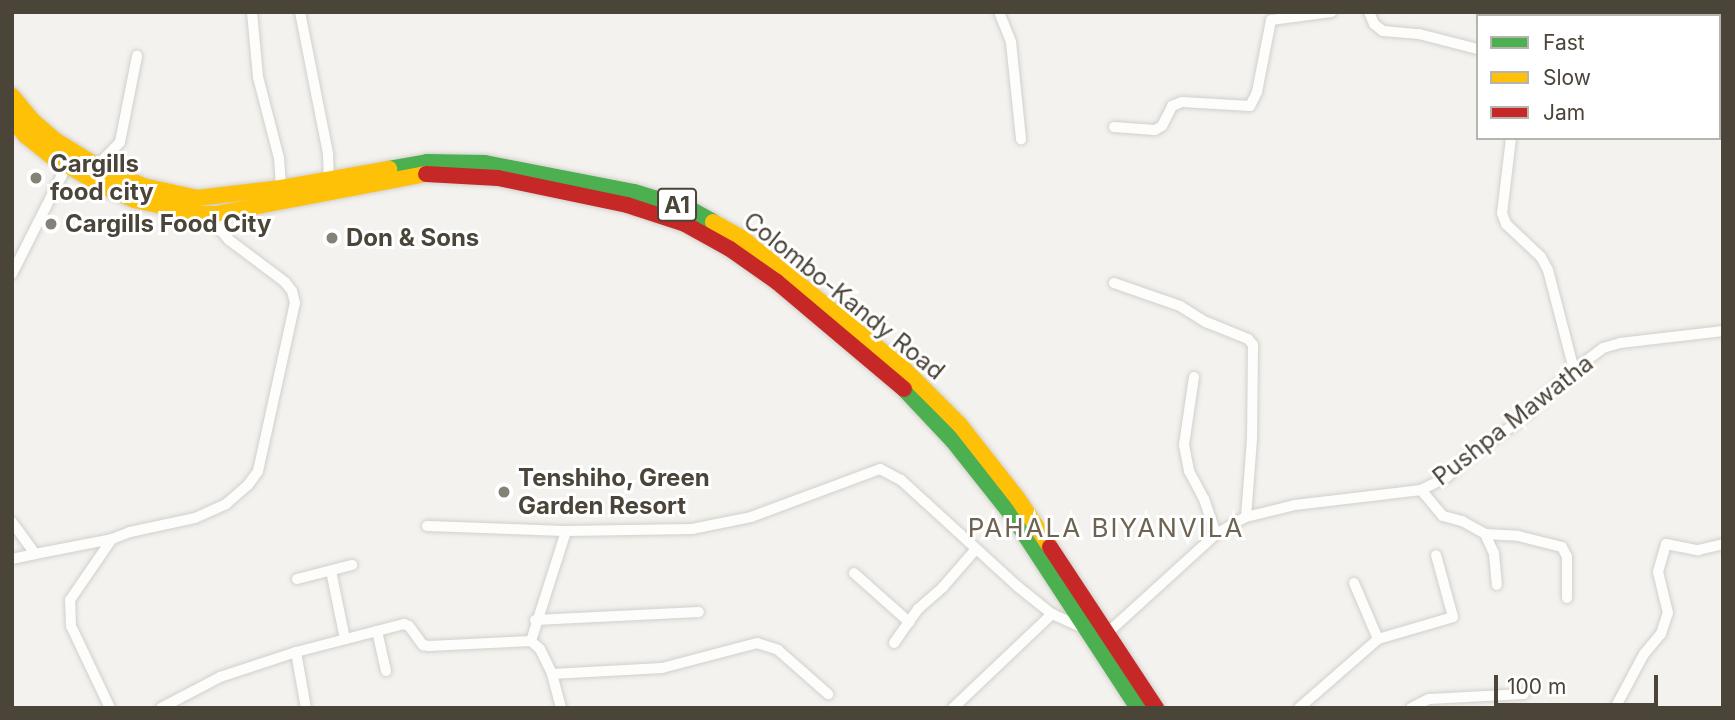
<!DOCTYPE html>
<html>
<head>
<meta charset="utf-8">
<style>
  body { margin:0 }
  #map { position:relative; width:1735px; height:720px; overflow:hidden; background:#f4f2ee; font-family:Inter,sans-serif }
  div>[style] { position:absolute }
  .roads { filter:drop-shadow(0 0 2px #d2d0cb) drop-shadow(0 0 2px #d2d0cb) }
  .street>* { height:10px; margin:-5px; padding:0 5px; transform-origin:5px; border-radius:5px; background:#fdfdfc }
  .fast>* { height:16px; margin:-8px; padding:0 8px; transform-origin:8px; border-radius:8px; background:#4caf50 }
  .slow>* { height:16px; margin:-8px; padding:0 8px; transform-origin:8px; border-radius:8px; background:#ffc107 }
  .jam>* { height:16px; margin:-8px; padding:0 8px; transform-origin:8px; border-radius:8px; background:#c62828 }
  .dots>* { width:19px; height:19px; translate:-50% -50%; box-sizing:border-box; border:4px solid #fff; border-radius:50% }
  span { translate:-50% -50%; white-space:nowrap; text-align:center; line-height:1.15; -webkit-text-stroke:6px #fff; paint-order:stroke }
  .shield-label span { padding:2px 5px; background:#fff; border:2px solid; border-radius:5px; -webkit-text-stroke-width:0 }
  .shield-label { font-size:23px; color:#4b4439; font-weight:700 }
  .poi-label { font-size:24px; color:#4b4439; font-weight:700 }
  .left { translate:0 -50%; text-align:left }
  .street-label { font-size:24px; color:#4b4439 }
  .neighbourhood-label { font-size:26px; color:#6e6250; letter-spacing:2px }
  .frame { position:absolute; inset:0; border:14px solid #4b4439; pointer-events:none }
  .legend { position:absolute; left:1476px; top:14px; width:245px; height:126px; box-sizing:border-box; background:#fff; border:2px solid #b7b4b0; margin:0; padding:9px 12px; list-style:none; font-size:21px; color:#4b4439 }
  .legend li { display:flex; align-items:center; gap:14px; height:35px }
  .legend b { width:35px; border:2px solid #b7b4b0 }
  .scale { position:absolute; left:1494px; top:675px; width:164px; height:32px; box-sizing:border-box; border:4px solid #4b4439; border-top:0; padding-left:9px; font-size:21px; line-height:24px; white-space:nowrap; color:#4b4439; -webkit-text-stroke:5px #fff; paint-order:stroke }
</style>
</head>
<body>
<div id="map">
  <div class="roads">
    <div class="street">
      <div style="left:252px;top:12px;width:65px;rotate:84.7deg"></div>
      <div style="left:258px;top:77px;width:84px;rotate:75.5deg"></div>
      <div style="left:279px;top:158px;width:30px;rotate:86deg"></div>
      <div style="left:300px;top:12px;width:145px;rotate:78.8deg"></div>
      <div style="left:328px;top:154px;width:25px;rotate:88deg"></div>
      <div style="left:999px;top:12px;width:32px;rotate:68deg"></div>
      <div style="left:1011px;top:42px;width:98px;rotate:84.1deg"></div>
      <div style="left:1369px;top:12px;width:13px;rotate:67deg"></div>
      <div style="left:1374px;top:24px;width:11px;rotate:38deg"></div>
      <div style="left:1383px;top:31px;width:36px;rotate:5deg"></div>
      <div style="left:1419px;top:34px;width:61px;rotate:14.3deg"></div>
      <div style="left:1696px;top:12px;width:4px;rotate:76deg"></div>
      <div style="left:1484px;top:16px;width:4px;rotate:-76deg"></div>
      <div style="left:1719px;top:69px;width:6px;rotate:45deg"></div>
      <div style="left:1719px;top:121px;width:4px"></div>
      <div style="left:1114px;top:127px;width:41px;rotate:4.2deg"></div>
      <div style="left:1155px;top:130px;width:8px;rotate:-30deg"></div>
      <div style="left:1162px;top:126px;width:22px;rotate:-63deg"></div>
      <div style="left:1172px;top:106px;width:11px;rotate:-22deg"></div>
      <div style="left:1182px;top:102px;width:68px;rotate:3.4deg"></div>
      <div style="left:1250px;top:106px;width:16px;rotate:-63deg"></div>
      <div style="left:1257px;top:92px;width:73px;rotate:-79deg"></div>
      <div style="left:1271px;top:20px;width:61px;rotate:-7.6deg"></div>
      <div style="left:1511px;top:138px;width:76px;rotate:96.8deg"></div>
      <div style="left:1502px;top:213px;width:12px;rotate:70deg"></div>
      <div style="left:1506px;top:224px;width:48px;rotate:43.3deg"></div>
      <div style="left:1541px;top:257px;width:15px;rotate:62deg"></div>
      <div style="left:1548px;top:270px;width:103px;rotate:75.4deg"></div>
      <div style="left:97px;top:166px;width:33px;rotate:-46deg"></div>
      <div style="left:120px;top:142px;width:88px;rotate:-78.8deg"></div>
      <div style="left:12px;top:274px;width:122px;rotate:-63.2deg"></div>
      <div style="left:1114px;top:283px;width:70px;rotate:19.2deg"></div>
      <div style="left:1180px;top:306px;width:31px;rotate:32deg"></div>
      <div style="left:1206px;top:322px;width:45px;rotate:22deg"></div>
      <div style="left:1248px;top:339px;width:8px;rotate:50deg"></div>
      <div style="left:1253px;top:345px;width:94px;rotate:90.6deg"></div>
      <div style="left:1252px;top:439px;width:78px;rotate:94.4deg"></div>
      <div style="left:1194px;top:377px;width:69px;rotate:98.4deg"></div>
      <div style="left:1184px;top:445px;width:26px;rotate:79deg"></div>
      <div style="left:1189px;top:471px;width:32px;rotate:62deg"></div>
      <div style="left:1204px;top:499px;width:37px;rotate:71deg"></div>
      <div style="left:1421px;top:490px;width:34px;rotate:50deg"></div>
      <div style="left:1443px;top:516px;width:20px;rotate:15deg"></div>
      <div style="left:1462px;top:521px;width:26px;rotate:29deg"></div>
      <div style="left:1485px;top:534px;width:21px;rotate:65deg"></div>
      <div style="left:1494px;top:553px;width:32px;rotate:85deg"></div>
      <div style="left:12px;top:522px;width:39px;rotate:54deg"></div>
      <div style="left:35px;top:554px;width:78px;rotate:-11deg"></div>
      <div style="left:427px;top:526px;width:139px;rotate:2.1deg"></div>
      <div style="left:1485px;top:534px;width:33px;rotate:3deg"></div>
      <div style="left:1518px;top:536px;width:45px;rotate:14deg"></div>
      <div style="left:1562px;top:547px;width:11px;rotate:63deg"></div>
      <div style="left:1567px;top:557px;width:41px;rotate:90deg"></div>
      <div style="left:12px;top:559px;width:24px;rotate:-12deg"></div>
      <div style="left:331px;top:571px;width:69px;rotate:78.4deg"></div>
      <div style="left:854px;top:573px;width:74px;rotate:41.7deg"></div>
      <div style="left:297px;top:579px;width:57px;rotate:-14.3deg"></div>
      <div style="left:1354px;top:583px;width:61px;rotate:66.8deg"></div>
      <div style="left:535px;top:620px;width:164px;rotate:-2.8deg"></div>
      <div style="left:377px;top:631px;width:41px;rotate:77.3deg"></div>
      <div style="left:1104px;top:636px;width:151px;rotate:-42.3deg"></div>
      <div style="left:1216px;top:534px;width:34px;rotate:-30deg"></div>
      <div style="left:1246px;top:517px;width:50px;rotate:-13.8deg"></div>
      <div style="left:1295px;top:505px;width:127px;rotate:-6.8deg"></div>
      <div style="left:1421px;top:490px;width:29px;rotate:-27deg"></div>
      <div style="left:1447px;top:477px;width:33px;rotate:-44deg"></div>
      <div style="left:1471px;top:454px;width:52px;rotate:-34deg"></div>
      <div style="left:1514px;top:425px;width:81px;rotate:-42.5deg"></div>
      <div style="left:1574px;top:370px;width:36px;rotate:-37deg"></div>
      <div style="left:1603px;top:348px;width:18px;rotate:-16deg"></div>
      <div style="left:1620px;top:343px;width:104px;rotate:-6.6deg"></div>
      <div style="left:531px;top:641px;width:12px;rotate:42deg"></div>
      <div style="left:540px;top:649px;width:28px;rotate:64deg"></div>
      <div style="left:552px;top:674px;width:110px;rotate:-3.1deg"></div>
      <div style="left:662px;top:668px;width:98px;rotate:-14.7deg"></div>
      <div style="left:757px;top:643px;width:22px;rotate:18deg"></div>
      <div style="left:778px;top:650px;width:67px;rotate:41.3deg"></div>
      <div style="left:894px;top:643px;width:42px;rotate:-54.8deg"></div>
      <div style="left:918px;top:609px;width:33px;rotate:-41deg"></div>
      <div style="left:943px;top:587px;width:50px;rotate:-49deg"></div>
      <div style="left:296px;top:652px;width:57px;rotate:79.9deg"></div>
      <div style="left:552px;top:674px;width:35px;rotate:75deg"></div>
      <div style="left:110px;top:708px;width:91px;rotate:-115.4deg"></div>
      <div style="left:71px;top:626px;width:26px;rotate:-92deg"></div>
      <div style="left:70px;top:600px;width:74px;rotate:-55.5deg"></div>
      <div style="left:112px;top:539px;width:19px;rotate:-21deg"></div>
      <div style="left:130px;top:532px;width:66px;rotate:-12.2deg"></div>
      <div style="left:195px;top:518px;width:34px;rotate:-24deg"></div>
      <div style="left:226px;top:504px;width:29px;rotate:-41deg"></div>
      <div style="left:248px;top:485px;width:17px;rotate:-54deg"></div>
      <div style="left:258px;top:471px;width:172px;rotate:-77.6deg"></div>
      <div style="left:295px;top:303px;width:12px;rotate:-104deg"></div>
      <div style="left:292px;top:291px;width:11px;rotate:-128deg"></div>
      <div style="left:285px;top:282px;width:70px;rotate:-143.1deg"></div>
      <div style="left:229px;top:240px;width:16px;rotate:-130deg"></div>
      <div style="left:219px;top:228px;width:14px;rotate:-102deg"></div>
      <div style="left:161px;top:708px;width:67px;rotate:-27.7deg"></div>
      <div style="left:220px;top:677px;width:80px;rotate:-18.2deg"></div>
      <div style="left:296px;top:652px;width:112px;rotate:-14.5deg"></div>
      <div style="left:404px;top:624px;width:5px;rotate:22deg"></div>
      <div style="left:409px;top:626px;width:24px;rotate:54deg"></div>
      <div style="left:423px;top:645px;width:6px;rotate:9deg"></div>
      <div style="left:429px;top:646px;width:102px;rotate:-2.8deg"></div>
      <div style="left:531px;top:641px;width:115px;rotate:-72.3deg"></div>
      <div style="left:566px;top:531px;width:126px;rotate:-0.9deg"></div>
      <div style="left:692px;top:529px;width:60px;rotate:-11.5deg"></div>
      <div style="left:751px;top:517px;width:138px;rotate:-20.4deg"></div>
      <div style="left:880px;top:469px;width:24px;rotate:28deg"></div>
      <div style="left:901px;top:480px;width:157px;rotate:42.4deg"></div>
      <div style="left:1017px;top:586px;width:45px;rotate:38.7deg"></div>
      <div style="left:1052px;top:614px;width:36px;rotate:24deg"></div>
      <div style="left:953px;top:708px;width:137px;rotate:-43.5deg"></div>
      <div style="left:1299px;top:708px;width:105px;rotate:-41.1deg"></div>
      <div style="left:1378px;top:639px;width:78px;rotate:-16.3deg"></div>
      <div style="left:1453px;top:617px;width:64px;rotate:-105.3deg"></div>
      <div style="left:1411px;top:708px;width:20px;rotate:-27deg"></div>
      <div style="left:1429px;top:699px;width:95px;rotate:-3deg"></div>
      <div style="left:1615px;top:708px;width:61px;rotate:-61.8deg"></div>
      <div style="left:1644px;top:654px;width:26px;rotate:-50deg"></div>
      <div style="left:1661px;top:634px;width:22px;rotate:-72deg"></div>
      <div style="left:1668px;top:613px;width:42px;rotate:-103.7deg"></div>
      <div style="left:1658px;top:572px;width:29px;rotate:-74deg"></div>
      <div style="left:1666px;top:544px;width:33px;rotate:11deg"></div>
      <div style="left:1698px;top:550px;width:26px;rotate:-13deg"></div>
    </div>
    <div class="fast">
      <div style="left:389px;top:169px;width:39px;rotate:-10deg"></div>
      <div style="left:427px;top:162px;width:58px;rotate:1deg"></div>
      <div style="left:485px;top:163px;width:152px;rotate:11deg"></div>
      <div style="left:634px;top:192px;width:59px;rotate:16.9deg"></div>
      <div style="left:690px;top:209px;width:26px;rotate:29deg"></div>
      <div style="left:904px;top:389px;width:71px;rotate:46.7deg"></div>
      <div style="left:953px;top:441px;width:98px;rotate:51.6deg"></div>
      <div style="left:1014px;top:518px;width:227px;rotate:56.9deg"></div>
    </div>
    <div class="slow">
      <div style="left:12px;top:96px;width:33px;rotate:50deg"></div>
      <div style="left:33px;top:121px;width:29px;rotate:41deg"></div>
      <div style="left:55px;top:140px;width:49px;rotate:31.8deg"></div>
      <div style="left:97px;top:166px;width:50px;rotate:23.5deg"></div>
      <div style="left:143px;top:186px;width:55px;rotate:12.5deg"></div>
      <div style="left:197px;top:198px;width:85px;rotate:-6.8deg"></div>
      <div style="left:281px;top:188px;width:110px;rotate:-10deg"></div>
      <div style="left:12px;top:119px;width:21px;rotate:51deg"></div>
      <div style="left:25px;top:135px;width:32px;rotate:39deg"></div>
      <div style="left:50px;top:155px;width:61px;rotate:30.3deg"></div>
      <div style="left:103px;top:186px;width:35px;rotate:24deg"></div>
      <div style="left:135px;top:200px;width:66px;rotate:12.3deg"></div>
      <div style="left:199px;top:214px;width:17px"></div>
      <div style="left:216px;top:214px;width:214px;rotate:-10.8deg"></div>
      <div style="left:713px;top:222px;width:33px;rotate:29deg"></div>
      <div style="left:742px;top:238px;width:206px;rotate:38.9deg"></div>
      <div style="left:902px;top:367px;width:82px;rotate:45deg"></div>
      <div style="left:960px;top:425px;width:94px;rotate:51.9deg"></div>
      <div style="left:1018px;top:499px;width:58px;rotate:56.3deg"></div>
    </div>
    <div class="jam">
      <div style="left:426px;top:174px;width:72px;rotate:3.2deg"></div>
      <div style="left:498px;top:178px;width:132px;rotate:11.8deg"></div>
      <div style="left:627px;top:205px;width:61px;rotate:18.1deg"></div>
      <div style="left:685px;top:224px;width:51px;rotate:29.1deg"></div>
      <div style="left:730px;top:249px;width:57px;rotate:35.1deg"></div>
      <div style="left:777px;top:282px;width:166px;rotate:40.1deg"></div>
      <div style="left:1050px;top:547px;width:193px;rotate:56.6deg"></div>
    </div>
  </div>
  <div class="dots">
    <div style="left:36px;top:178px;background:#868178"></div>
    <div style="left:51px;top:224px;background:#868178"></div>
    <div style="left:332px;top:238px;background:#868178"></div>
    <div style="left:504px;top:492px;background:#868178"></div>
  </div>
  <div class="shield-label">
    <span style="left:677px;top:205px">A1</span>
  </div>
  <div class="poi-label">
    <span class="left" style="left:50px;top:178px">Cargills<br>food city</span>
    <span class="left" style="left:65px;top:224px">Cargills Food City</span>
    <span class="left" style="left:346px;top:238px">Don &amp; Sons</span>
    <span class="left" style="left:518px;top:492px">Tenshiho, Green<br>Garden Resort</span>
  </div>
  <div class="street-label">
    <span style="left:844px;top:296px;rotate:39deg">Colombo-Kandy Road</span>
    <span style="left:1513px;top:420px;rotate:-38deg">Pushpa Mawatha</span>
  </div>
  <div class="neighbourhood-label">
    <span style="left:1106px;top:528px">PAHALA BIYANVILA</span>
  </div>
  <div class="frame"></div>
  <ul class="legend">
  <li><b style="height:9px;background:#4caf50"></b>Fast</li>
  <li><b style="height:9px;background:#ffc107"></b>Slow</li>
  <li><b style="height:9px;background:#c62828"></b>Jam</li>
  </ul>
  <div class="scale">100 m</div>
</div>
</body>
</html>
